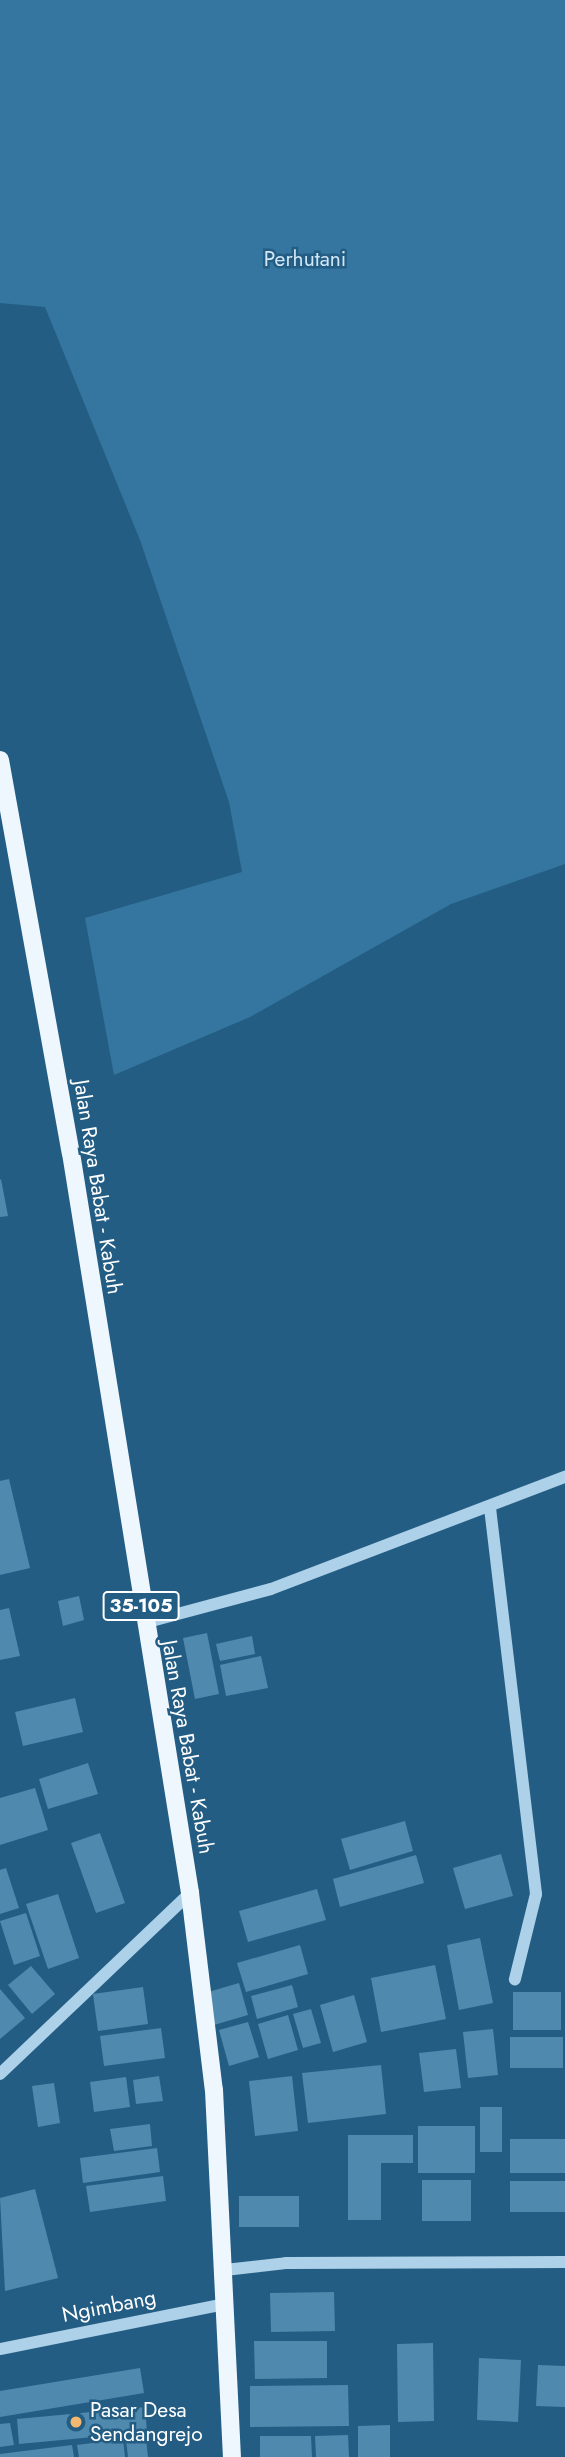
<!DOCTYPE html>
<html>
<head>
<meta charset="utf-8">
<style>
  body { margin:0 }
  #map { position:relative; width:565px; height:2457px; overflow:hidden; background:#245d84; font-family:Jost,sans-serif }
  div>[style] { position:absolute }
  .green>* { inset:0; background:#34769f }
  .building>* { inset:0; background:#5089ae }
  .minor>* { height:12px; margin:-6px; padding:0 6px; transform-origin:6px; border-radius:6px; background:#acd1e8 }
  .major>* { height:18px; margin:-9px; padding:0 9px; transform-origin:9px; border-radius:9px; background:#eff7fe }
  .dots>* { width:19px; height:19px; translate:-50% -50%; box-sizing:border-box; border:4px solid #245d84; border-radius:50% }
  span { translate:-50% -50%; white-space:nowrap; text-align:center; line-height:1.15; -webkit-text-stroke:5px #245d84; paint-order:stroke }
  .shield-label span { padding:2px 5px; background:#245d84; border:2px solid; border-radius:5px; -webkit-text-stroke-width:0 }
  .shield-label { font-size:19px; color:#fff; font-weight:700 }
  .park-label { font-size:21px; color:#d0e7f6 }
  .street-label { font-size:21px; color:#fff }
  .poi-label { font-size:21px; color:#fff }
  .left { translate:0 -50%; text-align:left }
</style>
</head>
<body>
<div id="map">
  <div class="green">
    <div style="clip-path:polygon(0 0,565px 0,565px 864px,451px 904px,250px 1017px,114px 1075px,85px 918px,242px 872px,229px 802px,140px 540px,45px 307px,0 303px)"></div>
  </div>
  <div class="building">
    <div style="clip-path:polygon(1px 1179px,8px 1216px,0 1217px,0 1180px)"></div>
    <div style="clip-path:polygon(9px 1479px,30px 1568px,0 1575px,0 1481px)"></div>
    <div style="clip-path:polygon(79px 1596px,84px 1620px,63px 1626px,58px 1601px)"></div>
    <div style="clip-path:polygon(9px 1608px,20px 1656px,0 1660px,0 1610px)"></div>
    <div style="clip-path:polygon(207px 1633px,219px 1694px,195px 1699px,183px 1638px)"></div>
    <div style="clip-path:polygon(252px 1636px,255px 1654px,220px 1661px,216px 1644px)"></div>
    <div style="clip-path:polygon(261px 1656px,268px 1688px,226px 1696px,220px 1665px)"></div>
    <div style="clip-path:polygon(75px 1698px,83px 1732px,23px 1746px,15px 1712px)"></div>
    <div style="clip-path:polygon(88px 1763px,98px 1794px,48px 1809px,39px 1779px)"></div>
    <div style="clip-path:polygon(35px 1788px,48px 1830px,0 1845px,0 1798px)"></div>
    <div style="clip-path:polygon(405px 1821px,413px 1851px,350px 1870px,341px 1839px)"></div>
    <div style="clip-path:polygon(100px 1833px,125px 1903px,96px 1913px,71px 1843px)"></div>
    <div style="clip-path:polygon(501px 1854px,513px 1896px,465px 1909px,453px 1868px)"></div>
    <div style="clip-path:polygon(416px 1855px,424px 1883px,340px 1907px,333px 1879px)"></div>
    <div style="clip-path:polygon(6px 1868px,19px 1908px,0 1914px,0 1870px)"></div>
    <div style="clip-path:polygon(317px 1889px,326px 1920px,248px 1942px,239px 1911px)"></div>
    <div style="clip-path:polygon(58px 1894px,79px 1958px,48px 1969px,26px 1904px)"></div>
    <div style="clip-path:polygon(26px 1913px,40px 1956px,14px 1965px,0 1921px)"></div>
    <div style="clip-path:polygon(480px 1938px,493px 2003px,459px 2010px,447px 1945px)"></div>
    <div style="clip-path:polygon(300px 1945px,308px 1974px,246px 1992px,237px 1963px)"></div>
    <div style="clip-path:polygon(435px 1965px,446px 2019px,381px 2032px,371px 1978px)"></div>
    <div style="clip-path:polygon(31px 1966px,55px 1994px,32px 2014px,8px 1985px)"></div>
    <div style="clip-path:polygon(239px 1983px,248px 2015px,214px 2025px,205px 1993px)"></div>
    <div style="clip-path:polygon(292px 1985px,298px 2007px,257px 2019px,251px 1996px)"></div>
    <div style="clip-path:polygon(143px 1987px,148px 2024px,98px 2031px,93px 1994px)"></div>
    <div style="clip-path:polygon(0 1989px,25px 2018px,0 2039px)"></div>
    <div style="clip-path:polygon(513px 1992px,561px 1992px,561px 2030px,513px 2030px)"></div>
    <div style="clip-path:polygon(354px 1995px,367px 2042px,333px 2052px,320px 2005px)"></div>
    <div style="clip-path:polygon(311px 2009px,321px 2043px,303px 2048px,293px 2014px)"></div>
    <div style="clip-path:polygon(288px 2015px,298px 2050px,268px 2059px,258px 2024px)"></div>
    <div style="clip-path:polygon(248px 2022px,259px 2057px,229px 2066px,219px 2030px)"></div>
    <div style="clip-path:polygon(161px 2028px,165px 2058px,104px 2066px,100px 2036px)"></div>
    <div style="clip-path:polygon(493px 2029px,498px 2075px,468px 2078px,463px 2032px)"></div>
    <div style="clip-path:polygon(510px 2037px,563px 2037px,563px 2068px,510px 2068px)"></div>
    <div style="clip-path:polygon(456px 2049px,461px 2088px,424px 2092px,419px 2053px)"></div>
    <div style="clip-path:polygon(381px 2065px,386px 2114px,308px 2123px,302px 2073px)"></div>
    <div style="clip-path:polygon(159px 2076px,163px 2101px,136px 2104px,133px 2080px)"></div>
    <div style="clip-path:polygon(292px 2076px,298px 2131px,255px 2136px,249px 2081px)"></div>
    <div style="clip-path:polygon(126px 2077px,130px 2107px,94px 2112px,90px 2082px)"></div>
    <div style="clip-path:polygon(54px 2083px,60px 2123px,38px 2127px,32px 2086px)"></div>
    <div style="clip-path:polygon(480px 2107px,502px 2107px,502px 2152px,480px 2152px)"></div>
    <div style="clip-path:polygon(150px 2124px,152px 2146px,114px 2151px,110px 2129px)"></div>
    <div style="clip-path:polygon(418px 2126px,475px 2126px,475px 2173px,418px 2173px)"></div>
    <div style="clip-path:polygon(348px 2135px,413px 2135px,413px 2163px,381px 2163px,381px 2220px,348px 2220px)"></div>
    <div style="clip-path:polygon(510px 2139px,565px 2139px,565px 2173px,510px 2173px)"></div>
    <div style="clip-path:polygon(157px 2148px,160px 2172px,83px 2183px,80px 2158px)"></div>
    <div style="clip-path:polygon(163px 2176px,166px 2201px,90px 2212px,86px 2186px)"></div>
    <div style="clip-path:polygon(422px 2180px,471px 2180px,471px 2221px,422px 2221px)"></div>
    <div style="clip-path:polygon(510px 2181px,565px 2181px,565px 2212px,510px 2212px)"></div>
    <div style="clip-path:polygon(35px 2189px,58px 2278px,5px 2291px,0 2198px)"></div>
    <div style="clip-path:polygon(239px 2196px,299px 2196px,299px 2227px,239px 2227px)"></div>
    <div style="clip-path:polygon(334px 2292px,335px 2331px,271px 2332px,270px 2293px)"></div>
    <div style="clip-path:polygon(254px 2341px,327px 2341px,327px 2378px,255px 2379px)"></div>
    <div style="clip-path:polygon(433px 2343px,434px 2421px,398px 2422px,397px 2344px)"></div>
    <div style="clip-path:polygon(479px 2358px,521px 2360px,518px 2422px,477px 2420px)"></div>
    <div style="clip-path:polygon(538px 2365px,565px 2366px,565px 2407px,536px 2406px)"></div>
    <div style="clip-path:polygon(140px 2368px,144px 2393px,0 2417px,0 2391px)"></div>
    <div style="clip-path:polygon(348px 2385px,349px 2426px,250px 2427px,250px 2386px)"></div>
    <div style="clip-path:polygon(145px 2407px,147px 2432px,19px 2444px,17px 2419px)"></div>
    <div style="clip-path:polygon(10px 2423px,14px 2445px,0 2447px,0 2424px)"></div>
    <div style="clip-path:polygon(390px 2425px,390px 2457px,358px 2457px,358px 2426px)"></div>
    <div style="clip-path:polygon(348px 2435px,349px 2457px,316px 2457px,315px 2436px)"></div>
    <div style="clip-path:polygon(260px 2436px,311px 2436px,312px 2457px,260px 2457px)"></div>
    <div style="clip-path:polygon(123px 2439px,125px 2457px,79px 2457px,77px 2445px)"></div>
    <div style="clip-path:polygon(146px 2439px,148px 2457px,128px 2457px,126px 2440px)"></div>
    <div style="clip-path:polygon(72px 2445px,74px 2457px,0 2457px,0 2454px)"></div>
  </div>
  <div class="minor">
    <div style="left:490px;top:1508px;width:389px;rotate:83.2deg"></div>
    <div style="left:536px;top:1894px;width:88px;rotate:103.9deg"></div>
    <div style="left:144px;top:1623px;width:131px;rotate:-15deg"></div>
    <div style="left:271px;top:1589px;width:315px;rotate:-20.9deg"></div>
    <div style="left:0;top:2074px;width:262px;rotate:-43.6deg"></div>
    <div style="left:225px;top:2270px;width:61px;rotate:-6.5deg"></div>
    <div style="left:286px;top:2263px;width:279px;rotate:-0.2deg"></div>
    <div style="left:0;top:2349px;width:230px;rotate:-11.3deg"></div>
  </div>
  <div class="major">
    <div style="left:0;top:760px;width:399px;rotate:79.8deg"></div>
    <div style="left:71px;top:1153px;width:750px;rotate:80.86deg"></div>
    <div style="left:190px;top:1893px;width:198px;rotate:83.1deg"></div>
    <div style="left:214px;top:2090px;width:367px;rotate:87.2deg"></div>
  </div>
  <div class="dots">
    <div style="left:76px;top:2422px;background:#f3b86f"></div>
  </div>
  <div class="shield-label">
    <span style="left:141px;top:1606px">35-105</span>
  </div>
  <div class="park-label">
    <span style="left:305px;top:259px">Perhutani</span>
  </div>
  <div class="street-label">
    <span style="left:98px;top:1187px;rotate:81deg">Jalan Raya Babat - Kabuh</span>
    <span style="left:188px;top:1747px;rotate:80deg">Jalan Raya Babat - Kabuh</span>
    <span style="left:109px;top:2306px;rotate:-11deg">Ngimbang</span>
  </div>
  <div class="poi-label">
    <span class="left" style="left:90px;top:2422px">Pasar Desa<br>Sendangrejo</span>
  </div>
</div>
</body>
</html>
